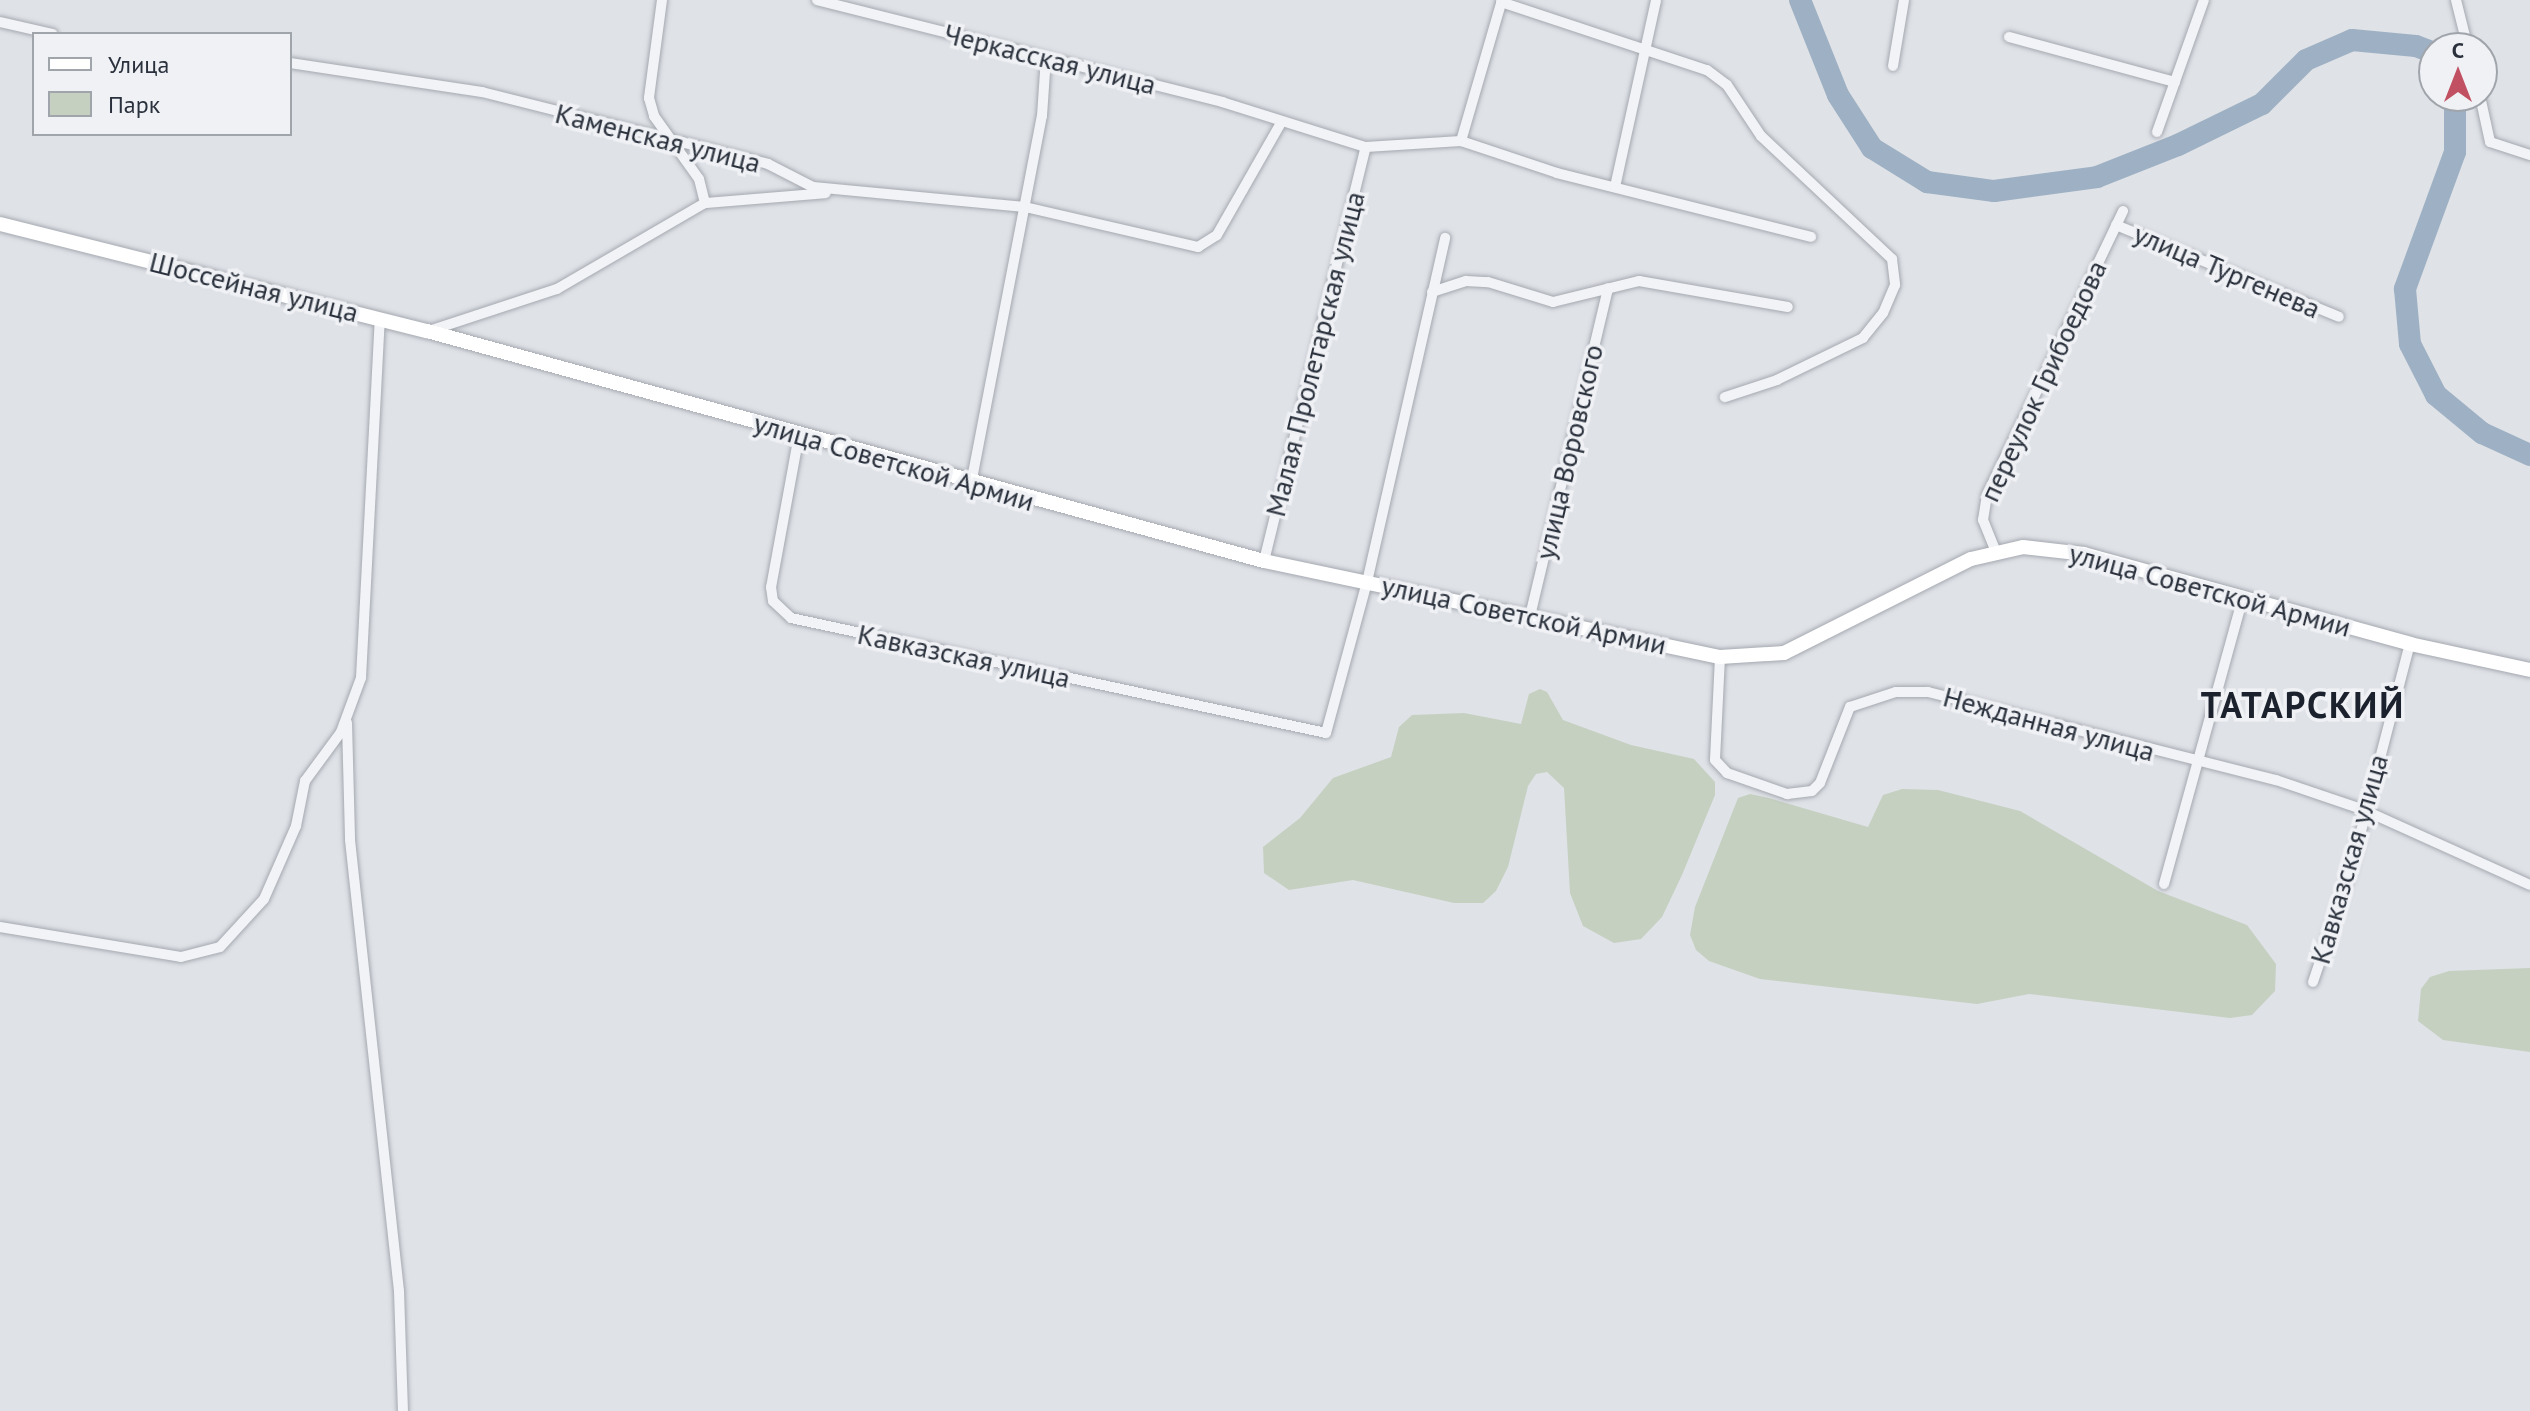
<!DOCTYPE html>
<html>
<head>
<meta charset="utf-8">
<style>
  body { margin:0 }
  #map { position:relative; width:2530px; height:1411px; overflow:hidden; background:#dfe2e7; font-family:"PT Sans",sans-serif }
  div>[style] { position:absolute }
  .green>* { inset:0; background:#c5d0c1 }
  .river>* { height:22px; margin:-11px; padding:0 11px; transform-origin:11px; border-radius:11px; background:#9eb0c3 }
  .roads { filter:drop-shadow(0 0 2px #a5a9b0) drop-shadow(0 0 2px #a5a9b0) }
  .street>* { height:10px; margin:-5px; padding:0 5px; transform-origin:5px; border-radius:5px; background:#f2f3f6 }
  .secondary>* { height:14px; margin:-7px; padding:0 7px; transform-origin:7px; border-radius:7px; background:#fff }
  span { translate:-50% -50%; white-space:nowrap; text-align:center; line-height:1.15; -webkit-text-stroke:7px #eff1f5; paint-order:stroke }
  .street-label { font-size:28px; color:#2a313c }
  .district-label { font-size:36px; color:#1c222d; font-weight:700; letter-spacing:2px }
  .legend { position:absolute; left:32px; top:32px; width:260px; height:104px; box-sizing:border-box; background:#eff1f5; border:2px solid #a0a4ab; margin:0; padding:10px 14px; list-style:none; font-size:24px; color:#2a313c }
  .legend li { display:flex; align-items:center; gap:16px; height:40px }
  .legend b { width:40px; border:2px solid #a0a4ab }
  .north { position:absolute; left:2418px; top:32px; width:80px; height:80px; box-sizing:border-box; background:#eff1f5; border:2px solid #a0a4ab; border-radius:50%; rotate:0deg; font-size:22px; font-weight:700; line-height:32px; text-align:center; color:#2a313c }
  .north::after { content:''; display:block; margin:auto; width:28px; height:36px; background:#c05062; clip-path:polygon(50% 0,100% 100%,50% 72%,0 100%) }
</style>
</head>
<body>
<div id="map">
  <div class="green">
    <div style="clip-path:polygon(1540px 689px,1547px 692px,1563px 720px,1631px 745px,1694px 759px,1715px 782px,1715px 795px,1682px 875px,1662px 917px,1641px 939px,1614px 943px,1583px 926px,1570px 893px,1564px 788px,1547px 772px,1536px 774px,1528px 786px,1508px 867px,1496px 891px,1483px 903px,1454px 903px,1353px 880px,1289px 890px,1264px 873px,1263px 847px,1300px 818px,1333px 778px,1391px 757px,1399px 727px,1412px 715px,1464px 713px,1521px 724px,1529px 694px)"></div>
    <div style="clip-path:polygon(1902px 789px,1938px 790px,2020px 811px,2158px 891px,2247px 925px,2276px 964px,2275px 991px,2252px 1015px,2230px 1018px,2029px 994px,1977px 1004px,1760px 979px,1709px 961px,1696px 950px,1690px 935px,1695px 907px,1738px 798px,1750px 794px,1769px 798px,1868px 827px,1883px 795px)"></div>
    <div style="clip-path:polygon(2530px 968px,2530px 1052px,2443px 1040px,2418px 1021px,2421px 989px,2430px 977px,2449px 971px)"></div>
  </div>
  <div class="river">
    <div style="left:1800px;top:0;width:102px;rotate:68.2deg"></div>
    <div style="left:1838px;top:95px;width:63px;rotate:57.3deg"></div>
    <div style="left:1872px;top:148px;width:65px;rotate:31.7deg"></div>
    <div style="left:1927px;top:182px;width:68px;rotate:7.7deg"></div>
    <div style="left:1994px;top:191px;width:104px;rotate:-7.7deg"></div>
    <div style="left:2097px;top:177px;width:87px;rotate:-21.6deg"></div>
    <div style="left:2178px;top:145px;width:93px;rotate:-26deg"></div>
    <div style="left:2262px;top:104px;width:62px;rotate:-45deg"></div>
    <div style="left:2306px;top:60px;width:50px;rotate:-23.5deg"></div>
    <div style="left:2352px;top:40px;width:64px;rotate:5.4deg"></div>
    <div style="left:2416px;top:46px;width:19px;rotate:21deg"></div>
    <div style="left:2455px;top:96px;width:56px;rotate:90deg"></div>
    <div style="left:2455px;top:152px;width:146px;rotate:110.1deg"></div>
    <div style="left:2405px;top:289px;width:55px;rotate:84.8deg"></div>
    <div style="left:2410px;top:344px;width:57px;rotate:63deg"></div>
    <div style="left:2436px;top:395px;width:60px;rotate:39.6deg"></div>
    <div style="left:2482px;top:433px;width:53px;rotate:24.6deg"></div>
  </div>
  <div class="roads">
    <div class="street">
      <div style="left:662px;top:0;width:99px;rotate:97.6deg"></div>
      <div style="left:649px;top:98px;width:19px;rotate:74deg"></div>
      <div style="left:654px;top:116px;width:77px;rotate:54.5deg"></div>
      <div style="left:699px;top:179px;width:25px;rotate:76deg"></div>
      <div style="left:817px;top:0;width:418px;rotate:14.1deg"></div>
      <div style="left:1222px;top:102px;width:151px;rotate:17.4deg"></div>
      <div style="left:1366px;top:147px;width:95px;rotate:-3.6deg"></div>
      <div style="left:1461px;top:141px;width:101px;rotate:18.4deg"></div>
      <div style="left:1557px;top:173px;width:262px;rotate:14.1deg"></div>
      <div style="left:2456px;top:0;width:49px;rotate:76deg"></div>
      <div style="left:1501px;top:2px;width:217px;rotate:18.3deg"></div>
      <div style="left:1707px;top:70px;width:25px;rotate:37deg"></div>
      <div style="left:1727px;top:85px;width:61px;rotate:56.3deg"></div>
      <div style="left:1761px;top:136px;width:180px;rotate:43.2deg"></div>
      <div style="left:1892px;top:259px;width:26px;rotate:83deg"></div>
      <div style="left:1895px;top:285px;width:30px;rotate:113deg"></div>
      <div style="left:1883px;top:313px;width:32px;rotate:129deg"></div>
      <div style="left:1863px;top:338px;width:96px;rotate:154deg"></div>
      <div style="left:1777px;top:380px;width:55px;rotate:161.9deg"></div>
      <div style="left:0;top:22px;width:54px;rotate:12.8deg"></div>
      <div style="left:2009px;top:37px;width:172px;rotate:15.2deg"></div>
      <div style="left:290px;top:63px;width:194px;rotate:8.6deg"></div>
      <div style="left:482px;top:92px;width:295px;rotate:14.1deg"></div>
      <div style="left:768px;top:164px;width:51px;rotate:27.1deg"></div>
      <div style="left:813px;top:187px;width:213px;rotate:5.4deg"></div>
      <div style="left:1025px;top:207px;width:178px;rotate:13deg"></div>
      <div style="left:1198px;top:247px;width:22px;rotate:-32deg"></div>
      <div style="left:1217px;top:235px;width:129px;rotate:-60.3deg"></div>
      <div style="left:1893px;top:66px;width:67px;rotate:-80.5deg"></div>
      <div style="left:2480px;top:96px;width:47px;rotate:77.7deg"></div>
      <div style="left:2490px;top:142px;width:42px;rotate:18deg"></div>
      <div style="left:2157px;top:132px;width:140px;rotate:-70.4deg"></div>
      <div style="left:1461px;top:141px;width:147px;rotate:-73.8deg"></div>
      <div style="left:1615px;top:187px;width:191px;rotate:-77.6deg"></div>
      <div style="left:2116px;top:225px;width:241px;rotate:22.4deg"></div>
      <div style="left:1432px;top:292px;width:36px;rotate:-18deg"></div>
      <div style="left:1466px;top:281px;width:22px;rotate:3deg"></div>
      <div style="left:1488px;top:282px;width:68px;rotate:17.1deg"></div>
      <div style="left:1553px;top:302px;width:89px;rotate:-13.7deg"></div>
      <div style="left:1639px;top:281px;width:151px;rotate:9.9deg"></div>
      <div style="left:429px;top:331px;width:135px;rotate:-18.2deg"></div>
      <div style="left:557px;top:289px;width:171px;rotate:-30.2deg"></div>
      <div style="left:705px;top:203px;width:121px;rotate:-4.7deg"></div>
      <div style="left:799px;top:435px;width:155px;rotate:100.4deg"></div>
      <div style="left:771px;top:587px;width:14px;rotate:82deg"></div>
      <div style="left:773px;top:601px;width:25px;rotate:43deg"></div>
      <div style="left:791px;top:618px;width:547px;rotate:12.13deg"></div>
      <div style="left:1326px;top:733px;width:156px;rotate:-74.8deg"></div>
      <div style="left:1367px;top:582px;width:353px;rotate:-77.2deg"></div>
      <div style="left:971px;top:484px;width:375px;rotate:-79.1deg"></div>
      <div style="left:1042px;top:116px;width:58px;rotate:-86.1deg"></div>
      <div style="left:1996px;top:552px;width:35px;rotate:-112deg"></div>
      <div style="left:1983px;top:520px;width:25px;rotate:-81deg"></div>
      <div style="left:1987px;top:495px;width:315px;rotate:-64.4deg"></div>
      <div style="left:1264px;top:561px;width:426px;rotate:-76.2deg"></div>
      <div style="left:1530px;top:616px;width:337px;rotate:-76.6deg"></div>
      <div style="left:1720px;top:657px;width:103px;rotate:92.8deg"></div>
      <div style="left:1715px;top:760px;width:18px;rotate:47deg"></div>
      <div style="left:1727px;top:773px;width:64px;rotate:19.3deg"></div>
      <div style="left:1787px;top:794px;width:25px;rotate:-7deg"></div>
      <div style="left:1812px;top:791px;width:11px;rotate:-45deg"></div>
      <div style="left:1820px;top:783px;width:82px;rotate:-68.5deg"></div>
      <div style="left:1850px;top:707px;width:48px;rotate:-18.1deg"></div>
      <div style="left:1896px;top:692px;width:32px"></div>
      <div style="left:1928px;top:692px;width:359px;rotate:14.2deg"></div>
      <div style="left:2276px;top:780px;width:93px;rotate:18.8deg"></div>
      <div style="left:2364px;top:810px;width:182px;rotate:24.3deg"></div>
      <div style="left:347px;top:723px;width:117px;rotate:88.5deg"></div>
      <div style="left:350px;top:840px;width:454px;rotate:83.8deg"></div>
      <div style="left:399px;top:1291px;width:120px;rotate:88.1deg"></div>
      <div style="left:2164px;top:884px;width:298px;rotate:-74.6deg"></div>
      <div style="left:0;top:927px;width:183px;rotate:9.4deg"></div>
      <div style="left:181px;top:957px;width:40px;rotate:-14.4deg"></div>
      <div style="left:220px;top:947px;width:65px;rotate:-47.5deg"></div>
      <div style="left:264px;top:899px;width:80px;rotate:-66.3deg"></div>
      <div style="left:296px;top:826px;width:46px;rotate:-78.7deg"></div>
      <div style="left:305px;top:781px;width:61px;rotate:-53.7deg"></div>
      <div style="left:341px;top:732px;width:58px;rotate:-69.7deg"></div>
      <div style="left:361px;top:678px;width:360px;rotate:-87deg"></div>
      <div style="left:2313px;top:982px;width:122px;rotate:-71.4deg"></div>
      <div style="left:2352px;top:866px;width:229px;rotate:-75.4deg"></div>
    </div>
    <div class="secondary">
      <div style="left:0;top:224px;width:440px;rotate:14.1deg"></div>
      <div style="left:427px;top:331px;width:868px;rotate:15.37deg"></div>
      <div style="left:1264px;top:561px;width:466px;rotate:11.9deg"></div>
      <div style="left:1720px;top:657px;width:64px;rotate:-3.6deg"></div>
      <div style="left:1784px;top:653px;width:209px;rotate:-26.7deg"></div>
      <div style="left:1971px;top:559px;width:53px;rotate:-13deg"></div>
      <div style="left:2023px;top:547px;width:61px;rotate:6.5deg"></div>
      <div style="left:2084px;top:554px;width:338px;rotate:15.4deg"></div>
      <div style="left:2410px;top:644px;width:123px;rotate:12.2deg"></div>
    </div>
  </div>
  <div class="street-label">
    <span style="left:1050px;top:59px;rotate:14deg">Черкасская улица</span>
    <span style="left:658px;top:138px;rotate:14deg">Каменская улица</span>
    <span style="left:2227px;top:271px;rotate:23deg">улица Тургенева</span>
    <span style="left:254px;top:287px;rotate:14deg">Шоссейная улица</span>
    <span style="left:1315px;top:354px;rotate:-76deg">Малая Пролетарская улица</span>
    <span style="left:2043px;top:381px;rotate:-65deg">переулок Грибоедова</span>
    <span style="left:1569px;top:452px;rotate:-77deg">улица Воровского</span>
    <span style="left:894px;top:462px;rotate:16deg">улица Советской Армии</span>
    <span style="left:2210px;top:590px;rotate:15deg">улица Советской Армии</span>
    <span style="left:1524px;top:615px;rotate:12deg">улица Советской Армии</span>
    <span style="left:964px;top:656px;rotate:12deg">Кавказская улица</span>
    <span style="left:2049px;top:724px;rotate:15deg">Нежданная улица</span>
    <span style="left:2349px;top:859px;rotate:-74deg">Кавказская улица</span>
  </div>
  <div class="district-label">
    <span style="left:2303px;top:705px">ТАТАРСКИЙ</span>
  </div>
  <ul class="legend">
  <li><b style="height:10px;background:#fff"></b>Улица</li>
  <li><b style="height:22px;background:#c5d0c1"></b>Парк</li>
  </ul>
  <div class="north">С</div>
</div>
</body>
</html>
